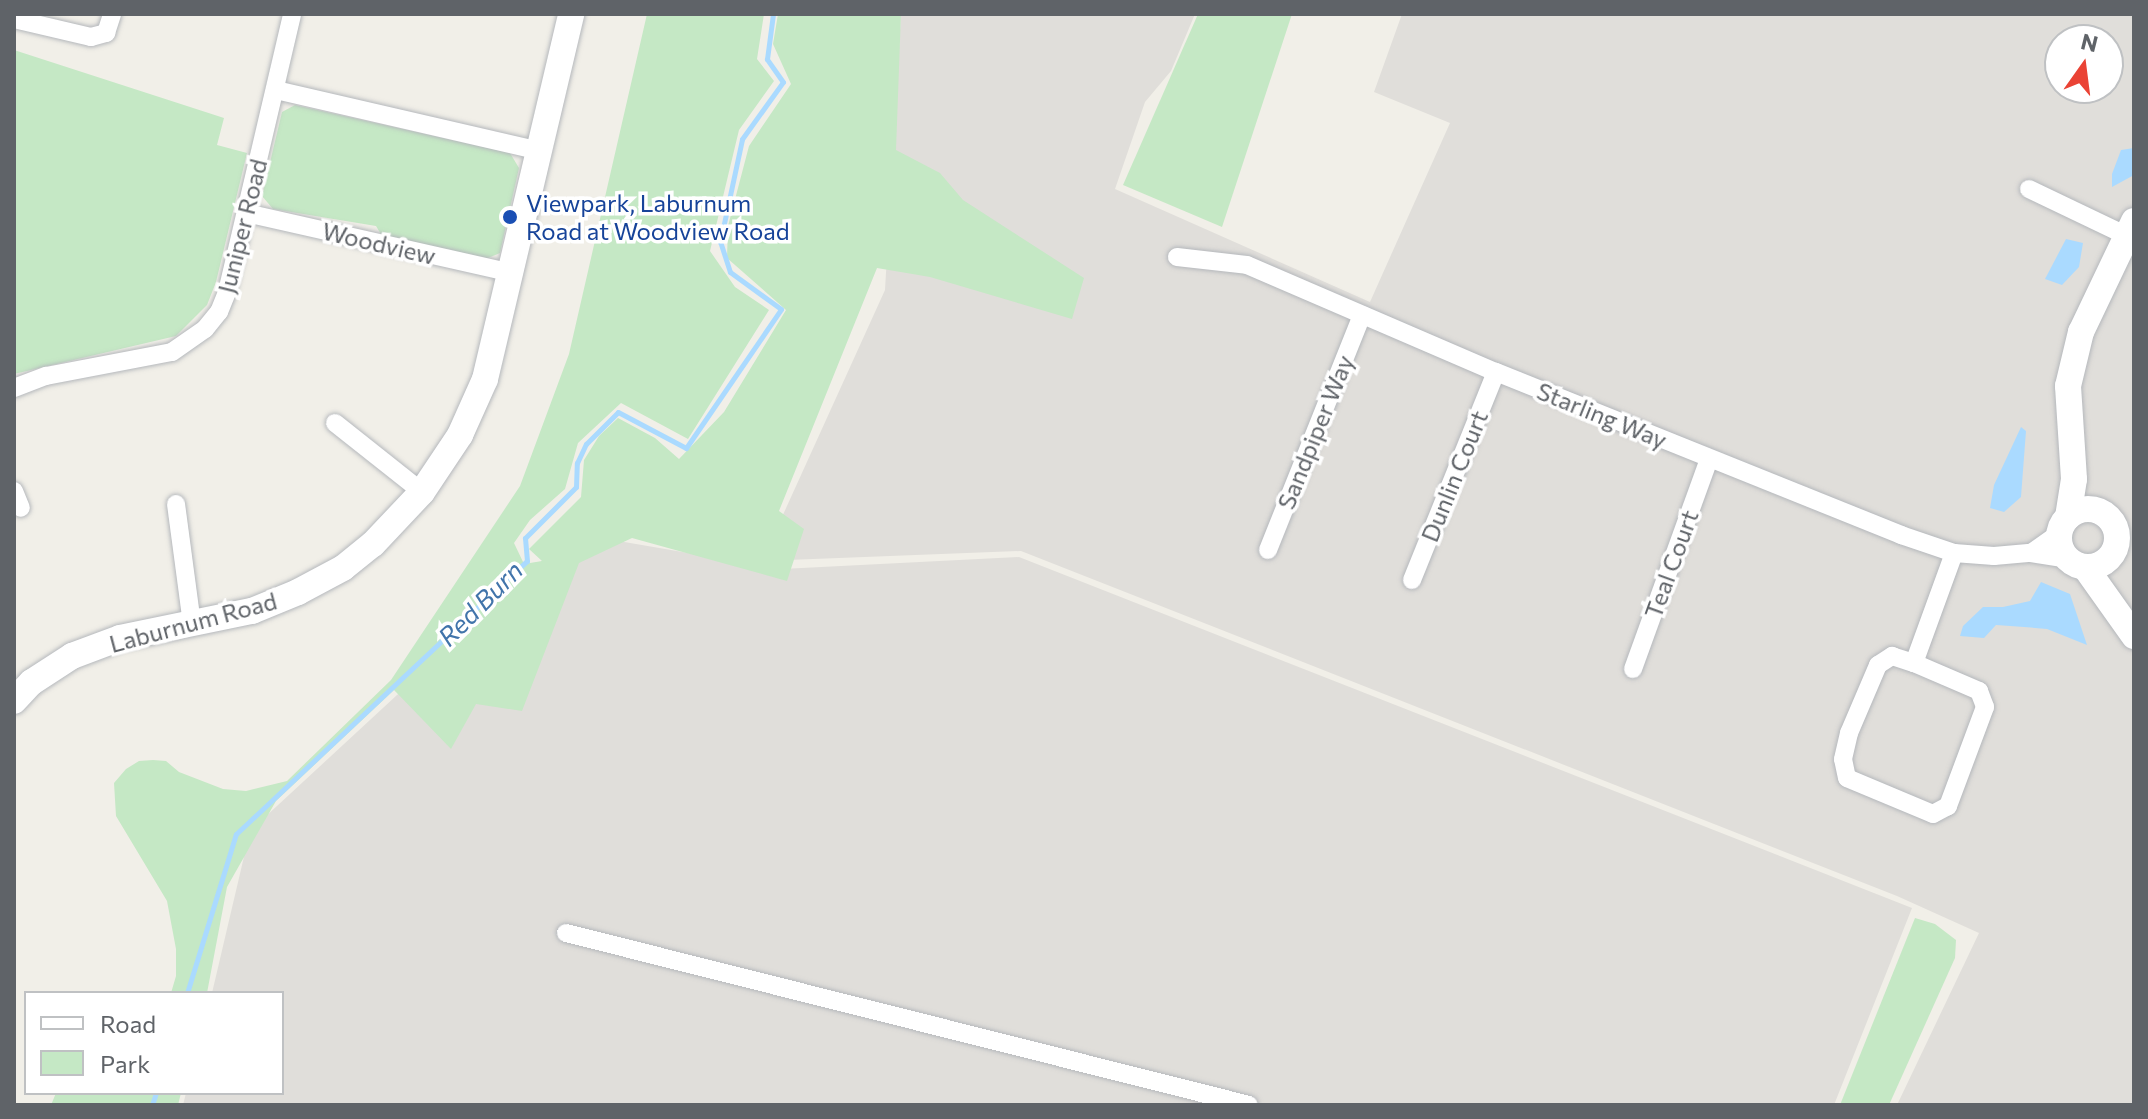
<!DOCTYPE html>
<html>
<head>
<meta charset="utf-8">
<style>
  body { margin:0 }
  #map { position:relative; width:2148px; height:1119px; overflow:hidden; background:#f1efe8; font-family:Commissioner,sans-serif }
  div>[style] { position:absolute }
  .industrial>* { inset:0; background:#e0deda }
  .green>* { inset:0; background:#c5e8c5 }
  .water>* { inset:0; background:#aadaff }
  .stream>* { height:5px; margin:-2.5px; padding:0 2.5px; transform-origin:2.5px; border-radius:2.5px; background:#aadaff }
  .roads { filter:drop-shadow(0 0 2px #b5b8bc) drop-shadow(0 0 2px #b5b8bc) }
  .street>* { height:18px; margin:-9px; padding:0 9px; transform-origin:9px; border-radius:9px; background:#fff }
  .secondary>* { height:26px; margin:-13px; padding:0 13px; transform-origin:13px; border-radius:13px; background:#fff }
  .secondary>.ring { margin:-13px; padding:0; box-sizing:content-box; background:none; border:26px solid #fff; border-radius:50% }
  .dots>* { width:22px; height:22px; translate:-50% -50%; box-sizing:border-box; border:4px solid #fff; border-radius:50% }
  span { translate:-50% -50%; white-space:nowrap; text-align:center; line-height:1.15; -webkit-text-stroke:7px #fff; paint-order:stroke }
  .transit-label { font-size:24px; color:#164399 }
  .left { translate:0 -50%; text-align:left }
  .street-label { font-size:24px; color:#5f6368 }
  .water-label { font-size:26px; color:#4174aa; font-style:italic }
  .frame { position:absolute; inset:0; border:16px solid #5f6368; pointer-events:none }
  .legend { position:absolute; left:24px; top:991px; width:260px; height:104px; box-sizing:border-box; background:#fff; border:2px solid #bfc1c3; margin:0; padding:10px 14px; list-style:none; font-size:24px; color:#5f6368 }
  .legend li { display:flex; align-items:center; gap:16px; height:40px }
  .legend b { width:40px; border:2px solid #bfc1c3 }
  .north { position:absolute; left:2044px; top:24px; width:80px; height:80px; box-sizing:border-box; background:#fff; border:2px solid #bfc1c3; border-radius:50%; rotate:14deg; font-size:22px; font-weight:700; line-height:32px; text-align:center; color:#5f6368 }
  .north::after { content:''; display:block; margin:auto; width:28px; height:36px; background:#ea4335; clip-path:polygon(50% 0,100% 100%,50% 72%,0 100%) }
</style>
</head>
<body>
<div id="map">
  <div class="industrial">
    <div style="clip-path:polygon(evenodd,901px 14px,1195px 14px,1171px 71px,1145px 102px,1115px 189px,1370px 302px,1450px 123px,1374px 92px,1402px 14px,2134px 14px,2134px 1105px,1897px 1105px,1979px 933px,1897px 896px,1021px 551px,762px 561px,885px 290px,901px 14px,2060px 40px,2108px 40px,2108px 88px,2060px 88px,2060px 40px)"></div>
    <div style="clip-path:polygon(572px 533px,782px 569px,1019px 557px,1912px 908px,1834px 1105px,183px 1105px,186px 1093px,282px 1093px,282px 993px,212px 993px,250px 831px)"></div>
  </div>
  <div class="green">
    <div style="clip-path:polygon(647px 14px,764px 14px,757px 59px,774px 81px,739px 130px,710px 251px,735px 287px,769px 310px,688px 439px,621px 403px,578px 443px,565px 489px,530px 520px,514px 543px,524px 564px,542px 561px,529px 549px,581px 497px,584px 460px,599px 436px,618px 418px,655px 438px,679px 459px,724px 412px,786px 310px,727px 258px,728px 226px,749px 146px,791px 84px,773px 44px,778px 14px,901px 14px,896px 150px,940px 173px,963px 200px,1084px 278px,1072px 319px,930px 277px,877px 268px,779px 511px,804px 529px,787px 581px,632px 538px,579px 563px,522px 711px,476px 704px,451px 749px,394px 690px,276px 801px,227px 887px,207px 993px,171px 993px,176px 976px,176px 949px,167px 901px,116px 816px,114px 783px,126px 769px,139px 761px,153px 760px,166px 761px,179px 772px,223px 789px,246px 791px,287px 781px,391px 680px,520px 486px,569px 354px)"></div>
    <div style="clip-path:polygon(1198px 14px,1292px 14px,1222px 227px,1123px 185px)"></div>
    <div style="clip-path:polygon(14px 50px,224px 118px,217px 145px,247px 153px,216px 282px,207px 305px,176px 336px,14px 374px)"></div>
    <div style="clip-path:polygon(295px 105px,510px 153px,519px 168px,500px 253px,488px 258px,473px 258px,382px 236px,376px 226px,273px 209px,262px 196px,282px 112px)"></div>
    <div style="clip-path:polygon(1915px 918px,1935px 924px,1956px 940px,1955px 958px,1889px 1105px,1840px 1105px)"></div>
    <div style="clip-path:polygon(56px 1093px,181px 1093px,178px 1105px,51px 1105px)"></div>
  </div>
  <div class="water">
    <div style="clip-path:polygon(2134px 148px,2134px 175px,2112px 187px,2112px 174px,2121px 150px)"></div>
    <div style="clip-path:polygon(2066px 239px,2083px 243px,2079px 267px,2062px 285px,2045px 279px)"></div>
    <div style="clip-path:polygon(2021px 427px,2026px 431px,2021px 497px,2004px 512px,1990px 508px,1994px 485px)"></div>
    <div style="clip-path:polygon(2041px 582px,2070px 594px,2087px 645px,2047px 629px,2024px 627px,1996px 625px,1984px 638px,1960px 636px,1963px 626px,1983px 607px,2003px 607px,2030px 601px)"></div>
  </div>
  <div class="stream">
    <div style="left:187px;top:993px;width:166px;rotate:-72.9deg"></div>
    <div style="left:236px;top:834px;width:399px;rotate:-43.2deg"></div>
    <div style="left:527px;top:561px;width:23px;rotate:-95deg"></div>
    <div style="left:525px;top:538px;width:72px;rotate:-45deg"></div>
    <div style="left:576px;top:487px;width:24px;rotate:-88deg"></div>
    <div style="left:577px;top:463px;width:21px;rotate:-65deg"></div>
    <div style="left:586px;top:444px;width:45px;rotate:-45deg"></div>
    <div style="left:618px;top:412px;width:77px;rotate:27.9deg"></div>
    <div style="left:686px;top:448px;width:168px;rotate:-55.6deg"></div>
    <div style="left:781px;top:309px;width:63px;rotate:-144deg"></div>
    <div style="left:730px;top:272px;width:32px;rotate:-108deg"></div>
    <div style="left:720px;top:242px;width:105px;rotate:-77.9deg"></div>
    <div style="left:742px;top:139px;width:70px;rotate:-54.3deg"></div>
    <div style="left:783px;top:82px;width:28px;rotate:-125deg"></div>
    <div style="left:767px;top:59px;width:45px;rotate:-82.4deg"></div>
    <div style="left:152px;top:1105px;width:13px;rotate:-72deg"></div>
  </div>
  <div class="roads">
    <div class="street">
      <div style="left:14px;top:19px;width:79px;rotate:13.2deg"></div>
      <div style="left:91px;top:37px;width:16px;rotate:-15deg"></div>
      <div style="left:106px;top:33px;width:20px;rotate:-72deg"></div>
      <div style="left:276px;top:90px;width:271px;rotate:13deg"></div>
      <div style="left:2029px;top:189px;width:106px;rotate:25.6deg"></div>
      <div style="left:246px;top:213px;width:273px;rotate:12.7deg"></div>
      <div style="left:1177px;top:257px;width:70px;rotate:6.5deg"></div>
      <div style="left:1247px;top:265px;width:271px;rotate:23.3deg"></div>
      <div style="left:1496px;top:372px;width:437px;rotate:21.9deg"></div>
      <div style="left:1901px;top:535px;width:56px;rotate:18.8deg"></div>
      <div style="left:1954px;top:553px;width:40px;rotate:4.3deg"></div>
      <div style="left:1994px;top:556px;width:37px;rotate:-5deg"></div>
      <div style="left:2031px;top:553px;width:37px;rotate:9deg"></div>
      <div style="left:14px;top:388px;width:34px;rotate:-21deg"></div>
      <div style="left:46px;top:376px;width:128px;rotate:-10.8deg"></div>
      <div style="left:172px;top:352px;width:40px;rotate:-34.9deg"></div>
      <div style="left:205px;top:329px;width:22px;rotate:-51deg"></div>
      <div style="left:219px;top:312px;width:22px;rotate:-68deg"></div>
      <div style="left:227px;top:292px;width:285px;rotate:-76.8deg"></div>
      <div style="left:335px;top:423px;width:111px;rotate:38.4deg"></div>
      <div style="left:14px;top:491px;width:18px;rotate:68deg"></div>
      <div style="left:176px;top:504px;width:121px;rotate:82.4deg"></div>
      <div style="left:1268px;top:550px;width:253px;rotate:-68.2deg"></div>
      <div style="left:2031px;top:553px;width:35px;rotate:-35deg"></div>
      <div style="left:1412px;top:580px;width:224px;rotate:-68deg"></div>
      <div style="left:1914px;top:663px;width:71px;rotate:23.3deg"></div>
      <div style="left:1979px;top:691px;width:17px;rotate:69deg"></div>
      <div style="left:1985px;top:707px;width:106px;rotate:110.5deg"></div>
      <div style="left:1948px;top:806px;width:17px;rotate:152deg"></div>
      <div style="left:1933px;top:814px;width:93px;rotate:-157.3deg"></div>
      <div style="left:1847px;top:778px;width:19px;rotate:-102deg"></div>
      <div style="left:1843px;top:759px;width:27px;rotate:-77deg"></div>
      <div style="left:1849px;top:733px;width:74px;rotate:-66.9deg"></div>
      <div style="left:1878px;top:665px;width:17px;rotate:-33deg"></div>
      <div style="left:1892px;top:656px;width:23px;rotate:18deg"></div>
      <div style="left:1914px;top:663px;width:117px;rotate:-70deg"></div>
      <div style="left:1633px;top:669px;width:223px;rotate:-70.1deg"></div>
      <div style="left:566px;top:933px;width:704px;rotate:14.13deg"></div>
    </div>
    <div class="secondary">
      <div class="ring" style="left:2059px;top:509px;width:32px;height:32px"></div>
      <div style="left:2068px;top:517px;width:38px;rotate:-81deg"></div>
      <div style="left:2074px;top:479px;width:93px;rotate:-93.7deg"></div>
      <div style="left:2068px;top:386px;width:56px;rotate:-76.5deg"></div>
      <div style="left:2081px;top:332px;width:123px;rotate:-64.5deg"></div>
      <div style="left:2085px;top:567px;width:85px;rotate:54.6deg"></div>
      <div style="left:14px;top:701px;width:26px;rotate:-47deg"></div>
      <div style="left:32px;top:682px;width:48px;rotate:-33deg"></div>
      <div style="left:72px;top:656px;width:51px;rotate:-20.6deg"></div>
      <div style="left:120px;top:638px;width:135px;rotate:-11.6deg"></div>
      <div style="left:252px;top:611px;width:50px;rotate:-22.4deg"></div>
      <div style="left:298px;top:592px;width:51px;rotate:-28.1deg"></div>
      <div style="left:343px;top:568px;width:38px;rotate:-39deg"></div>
      <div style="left:373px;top:544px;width:71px;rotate:-46.7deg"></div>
      <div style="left:422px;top:492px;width:69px;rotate:-56.3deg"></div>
      <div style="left:460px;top:435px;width:61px;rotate:-65.9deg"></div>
      <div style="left:485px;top:379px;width:375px;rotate:-76.7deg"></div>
    </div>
  </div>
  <div class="dots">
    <div style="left:510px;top:217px;background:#1a4fb4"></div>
  </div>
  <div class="transit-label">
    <span class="left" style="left:526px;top:217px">Viewpark, Laburnum<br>Road at Woodview Road</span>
  </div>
  <div class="street-label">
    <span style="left:242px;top:226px;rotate:-76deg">Juniper Road</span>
    <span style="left:379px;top:243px;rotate:13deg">Woodview</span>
    <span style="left:1602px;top:415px;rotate:22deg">Starling Way</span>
    <span style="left:1315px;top:432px;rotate:-68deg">Sandpiper Way</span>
    <span style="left:1454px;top:476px;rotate:-68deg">Dunlin Court</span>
    <span style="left:1671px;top:564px;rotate:-70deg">Teal Court</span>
    <span style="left:193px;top:622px;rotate:-15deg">Laburnum Road</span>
  </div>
  <div class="water-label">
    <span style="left:480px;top:603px;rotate:-45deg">Red Burn</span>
  </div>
  <div class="frame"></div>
  <ul class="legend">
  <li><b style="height:10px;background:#fff"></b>Road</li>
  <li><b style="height:22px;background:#c5e8c5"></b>Park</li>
  </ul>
  <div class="north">N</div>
</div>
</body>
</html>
